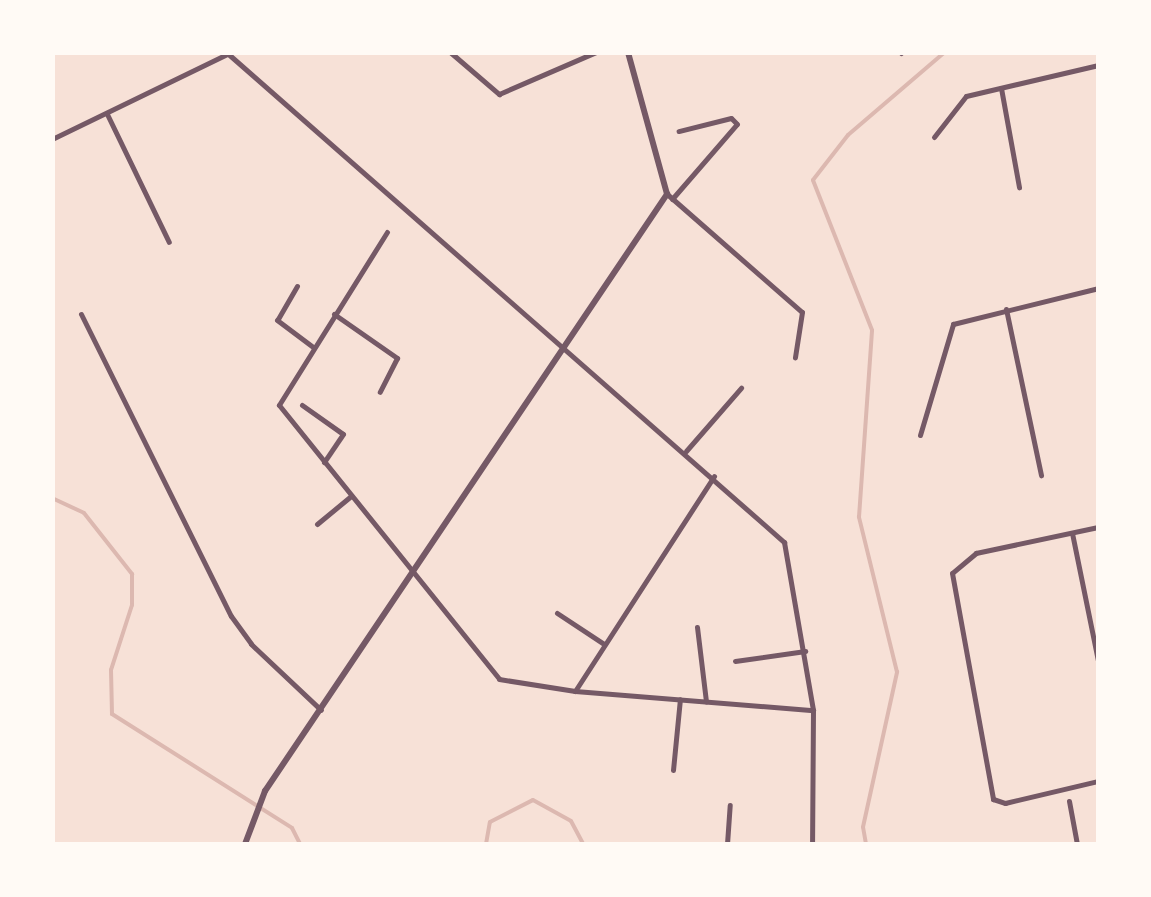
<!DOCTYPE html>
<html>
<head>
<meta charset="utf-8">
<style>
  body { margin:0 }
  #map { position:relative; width:1151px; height:897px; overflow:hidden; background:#f7e1d7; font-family:Barlow,sans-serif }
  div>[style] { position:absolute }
  .stream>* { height:4px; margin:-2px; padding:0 2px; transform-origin:2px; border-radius:2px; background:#dcb8b0 }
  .minor>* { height:5px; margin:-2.5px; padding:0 2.5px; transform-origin:2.5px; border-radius:2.5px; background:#755966 }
  .tertiary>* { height:6px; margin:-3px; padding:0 3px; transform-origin:3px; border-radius:3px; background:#755966 }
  span { translate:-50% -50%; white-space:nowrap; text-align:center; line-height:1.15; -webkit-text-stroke:9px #fffaf5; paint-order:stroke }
  .frame { position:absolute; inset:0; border:55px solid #fffaf5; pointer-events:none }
</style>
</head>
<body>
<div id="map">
  <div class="stream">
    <div style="left:52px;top:498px;width:35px;rotate:25deg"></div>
    <div style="left:84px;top:513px;width:78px;rotate:51.8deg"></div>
    <div style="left:132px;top:574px;width:31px;rotate:90deg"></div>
    <div style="left:132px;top:605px;width:68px;rotate:107.9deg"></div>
    <div style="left:111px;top:670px;width:44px;rotate:88.7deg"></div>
    <div style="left:112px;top:714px;width:213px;rotate:32.3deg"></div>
    <div style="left:292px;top:828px;width:18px;rotate:63deg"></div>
    <div style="left:486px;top:844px;width:22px;rotate:-80deg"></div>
    <div style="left:490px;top:822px;width:48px;rotate:-27.1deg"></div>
    <div style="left:533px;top:800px;width:43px;rotate:28.9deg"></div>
    <div style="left:571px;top:821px;width:26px;rotate:62deg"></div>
    <div style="left:866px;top:844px;width:17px;rotate:-100deg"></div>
    <div style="left:863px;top:827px;width:159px;rotate:-77.6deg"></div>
    <div style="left:897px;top:672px;width:160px;rotate:-103.8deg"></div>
    <div style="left:859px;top:517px;width:187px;rotate:-86deg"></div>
    <div style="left:872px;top:330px;width:161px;rotate:-111.5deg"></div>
    <div style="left:813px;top:180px;width:57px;rotate:-52.1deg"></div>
    <div style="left:848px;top:135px;width:128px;rotate:-40.6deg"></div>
  </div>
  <div class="minor">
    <div style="left:226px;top:52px;width:743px;rotate:41.29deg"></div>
    <div style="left:784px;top:542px;width:170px;rotate:80.2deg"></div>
    <div style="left:813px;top:710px;width:134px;rotate:90.4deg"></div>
    <div style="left:450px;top:52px;width:65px;rotate:40.6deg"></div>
    <div style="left:499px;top:94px;width:106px;rotate:-23.4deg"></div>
    <div style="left:901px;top:53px;width:1px;rotate:-45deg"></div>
    <div style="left:1001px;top:88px;width:101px;rotate:79.7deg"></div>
    <div style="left:107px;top:114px;width:142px;rotate:64.2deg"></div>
    <div style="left:934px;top:137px;width:52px;rotate:-52deg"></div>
    <div style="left:966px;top:96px;width:136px;rotate:-13.2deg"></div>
    <div style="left:52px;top:139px;width:197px;rotate:-25.9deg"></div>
    <div style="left:667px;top:194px;width:179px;rotate:41.2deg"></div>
    <div style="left:802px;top:312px;width:46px;rotate:98.8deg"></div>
    <div style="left:672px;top:199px;width:99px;rotate:-49.1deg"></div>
    <div style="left:737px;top:124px;width:8px;rotate:-135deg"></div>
    <div style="left:731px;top:118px;width:54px;rotate:166deg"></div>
    <div style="left:387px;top:232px;width:204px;rotate:122deg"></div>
    <div style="left:279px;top:405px;width:351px;rotate:51.2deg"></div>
    <div style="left:499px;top:679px;width:77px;rotate:9deg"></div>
    <div style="left:575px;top:691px;width:239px;rotate:4.6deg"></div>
    <div style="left:297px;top:286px;width:39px;rotate:120deg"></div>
    <div style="left:277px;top:320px;width:45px;rotate:36.9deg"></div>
    <div style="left:1006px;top:309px;width:170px;rotate:78.1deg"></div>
    <div style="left:81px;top:314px;width:337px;rotate:63.6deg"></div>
    <div style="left:231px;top:616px;width:34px;rotate:54deg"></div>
    <div style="left:251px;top:644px;width:96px;rotate:43.3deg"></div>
    <div style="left:334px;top:314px;width:77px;rotate:34.9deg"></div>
    <div style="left:397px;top:358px;width:38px;rotate:117deg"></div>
    <div style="left:302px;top:405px;width:50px;rotate:35.3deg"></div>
    <div style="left:343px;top:434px;width:34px;rotate:124deg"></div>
    <div style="left:920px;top:435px;width:116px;rotate:-73.4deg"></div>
    <div style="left:953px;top:324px;width:149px;rotate:-13.9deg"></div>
    <div style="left:686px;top:451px;width:84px;rotate:-48.9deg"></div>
    <div style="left:317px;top:524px;width:44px;rotate:-39.5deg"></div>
    <div style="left:1098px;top:527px;width:125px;rotate:168deg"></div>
    <div style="left:976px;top:553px;width:31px;rotate:140deg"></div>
    <div style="left:952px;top:573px;width:230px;rotate:79.7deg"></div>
    <div style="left:993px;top:799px;width:13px;rotate:18deg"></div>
    <div style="left:1005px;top:803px;width:96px;rotate:-13.3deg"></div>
    <div style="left:1072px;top:533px;width:131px;rotate:78.5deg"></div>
    <div style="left:557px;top:613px;width:56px;rotate:33.4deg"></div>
    <div style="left:697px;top:627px;width:75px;rotate:83.1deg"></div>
    <div style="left:735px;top:661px;width:71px;rotate:-8.1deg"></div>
    <div style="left:575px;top:691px;width:256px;rotate:-57.1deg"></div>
    <div style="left:673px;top:770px;width:71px;rotate:-84.4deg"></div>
    <div style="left:1069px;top:801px;width:44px;rotate:79.5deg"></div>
    <div style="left:727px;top:844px;width:39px;rotate:-86deg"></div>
  </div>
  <div class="tertiary">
    <div style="left:245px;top:844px;width:57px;rotate:-69.3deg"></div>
    <div style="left:265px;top:791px;width:720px;rotate:-56.04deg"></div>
    <div style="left:667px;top:194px;width:147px;rotate:-105.4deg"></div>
  </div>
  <div class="frame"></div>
</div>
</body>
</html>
